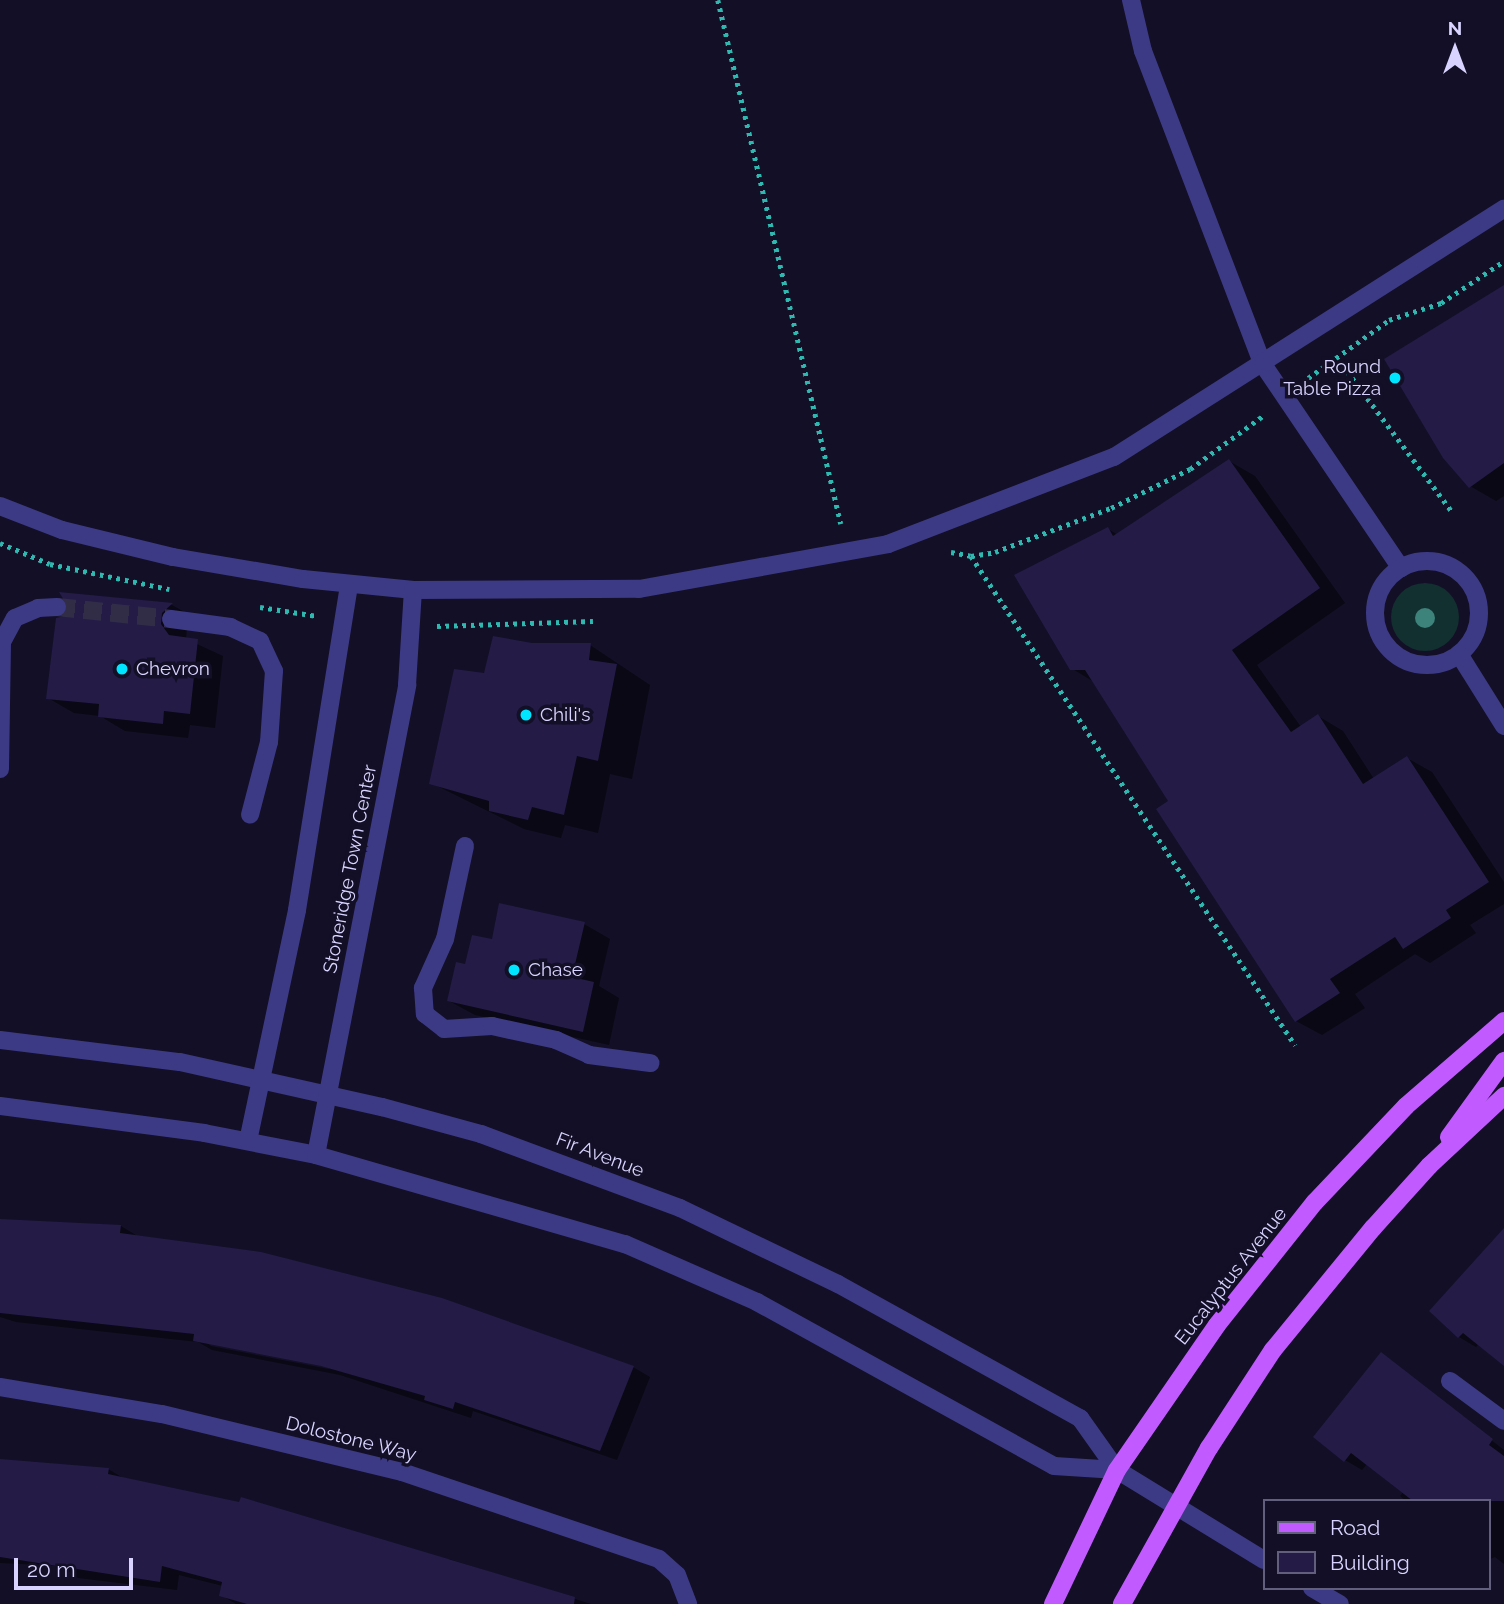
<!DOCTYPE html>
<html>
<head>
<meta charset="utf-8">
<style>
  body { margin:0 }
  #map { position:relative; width:1504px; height:1604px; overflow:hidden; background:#130f26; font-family:Raleway,sans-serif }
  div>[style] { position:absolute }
  .green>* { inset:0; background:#12302f }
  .round { border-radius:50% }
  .shadow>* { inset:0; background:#0007 }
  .building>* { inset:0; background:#241b47 }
  .minor-tunnel>* { height:18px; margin-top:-9px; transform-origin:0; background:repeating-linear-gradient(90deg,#312d47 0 18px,transparent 0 27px) }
  .path>* { height:4.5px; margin-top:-2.25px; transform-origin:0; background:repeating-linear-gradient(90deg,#2fb8b0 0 3.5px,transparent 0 8.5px) }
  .minor>* { height:18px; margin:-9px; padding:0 9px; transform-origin:9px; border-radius:9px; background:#3d3a85 }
  .minor>.ring { margin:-9px; padding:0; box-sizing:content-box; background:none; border:18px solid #3d3a85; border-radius:50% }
  .major>* { height:18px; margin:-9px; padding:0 9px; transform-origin:9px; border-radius:9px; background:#c25bff }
  .trees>* { width:20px; height:20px; margin:-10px; border-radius:50%; background:#3d827b }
  .dots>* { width:19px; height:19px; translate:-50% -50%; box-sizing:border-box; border:4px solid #130f26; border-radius:50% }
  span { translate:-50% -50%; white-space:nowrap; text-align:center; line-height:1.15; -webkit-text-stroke:7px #130f26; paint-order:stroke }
  .poi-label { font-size:19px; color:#d9d4ff }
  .right { translate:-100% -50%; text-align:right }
  .left { translate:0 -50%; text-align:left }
  .street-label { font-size:19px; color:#d9d4ff }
  .legend { position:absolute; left:1263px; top:1499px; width:228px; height:91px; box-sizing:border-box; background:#130f26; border:2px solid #625e7d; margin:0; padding:9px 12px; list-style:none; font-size:21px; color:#d9d4ff }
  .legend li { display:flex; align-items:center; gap:14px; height:35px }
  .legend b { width:35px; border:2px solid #625e7d }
  .north { position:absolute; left:1420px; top:14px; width:70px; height:70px; -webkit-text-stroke:5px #130f26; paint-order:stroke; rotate:0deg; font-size:19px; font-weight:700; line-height:28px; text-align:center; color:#d9d4ff }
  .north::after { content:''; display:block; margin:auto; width:24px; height:32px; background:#d9d4ff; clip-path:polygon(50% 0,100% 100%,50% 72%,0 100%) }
  .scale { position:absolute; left:14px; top:1558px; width:119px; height:32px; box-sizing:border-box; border:4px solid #d9d4ff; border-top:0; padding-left:9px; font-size:21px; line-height:24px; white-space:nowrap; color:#d9d4ff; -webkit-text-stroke:5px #130f26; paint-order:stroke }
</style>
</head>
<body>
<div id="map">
  <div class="green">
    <div class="round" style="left:1391px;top:583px;width:68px;height:68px"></div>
  </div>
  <div class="shadow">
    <div style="clip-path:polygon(1504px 287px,1504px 496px,1496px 501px,1470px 486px)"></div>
    <div style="clip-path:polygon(1229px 461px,1255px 476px,1345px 603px,1257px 665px,1301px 727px,1318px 716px,1343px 731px,1374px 779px,1407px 758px,1432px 772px,1504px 882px,1504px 904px,1470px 925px,1476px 933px,1430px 963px,1415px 954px,1355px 994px,1365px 1008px,1322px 1035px,1296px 1021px,1170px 801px,1094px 682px,1071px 668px,1108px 529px,1118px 535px)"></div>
    <div style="clip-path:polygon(62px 594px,172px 605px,197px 619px,187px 627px,186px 639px,223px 656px,215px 728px,190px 725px,188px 738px,125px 731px,100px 716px,74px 713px,48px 698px,70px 607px)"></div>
    <div style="clip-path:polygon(532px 645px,590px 645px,650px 685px,632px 779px,610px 774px,598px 833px,565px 825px,561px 838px,524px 829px,431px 783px,486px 675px)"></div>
    <div style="clip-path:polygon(584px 924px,610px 939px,599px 986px,619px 998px,609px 1045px,475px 1015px,449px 1001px,467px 966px,493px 941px)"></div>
    <div style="clip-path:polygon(evenodd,0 1221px,121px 1226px,139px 1237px,633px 1367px,650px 1377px,617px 1460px,473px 1411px,471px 1418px,340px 1375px,212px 1350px,198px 1342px,16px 1322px,0 1317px,0 1221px,206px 1342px,330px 1366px,329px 1369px,211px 1346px,206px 1342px)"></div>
    <div style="clip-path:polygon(1504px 1245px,1504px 1364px,1479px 1344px,1476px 1347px,1459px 1337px,1431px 1311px)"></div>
    <div style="clip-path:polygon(1381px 1354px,1504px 1450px,1504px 1564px,1495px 1557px,1488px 1560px,1488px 1501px,1406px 1501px,1400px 1496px,1404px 1491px,1367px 1464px,1362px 1470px,1345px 1460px)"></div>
    <div style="clip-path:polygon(0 1463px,108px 1469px,125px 1479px,447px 1563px,449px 1559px,591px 1604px,236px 1604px,221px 1595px,223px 1586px,179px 1575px,177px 1590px,78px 1578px,61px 1566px,0 1563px)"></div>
  </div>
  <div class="building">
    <div style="clip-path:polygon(1504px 285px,1504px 463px,1469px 488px,1443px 458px,1384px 359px)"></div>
    <div style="clip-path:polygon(1229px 459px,1320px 588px,1232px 650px,1291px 732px,1318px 714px,1363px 784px,1407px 756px,1489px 882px,1446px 910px,1451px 918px,1403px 949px,1395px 937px,1330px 979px,1340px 993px,1295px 1022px,1156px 809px,1168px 801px,1085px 670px,1070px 670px,1014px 575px,1108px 527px,1113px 536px)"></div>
    <div style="clip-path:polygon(59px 592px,173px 603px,162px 613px,161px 624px,169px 635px,198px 639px,190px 714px,164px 711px,163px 724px,98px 717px,99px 704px,46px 699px,56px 618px,64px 616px,68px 607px)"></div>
    <div style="clip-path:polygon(493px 636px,532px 643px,591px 643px,589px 660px,617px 664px,598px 761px,577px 756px,564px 815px,532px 807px,528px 820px,489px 811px,489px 801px,429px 784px,454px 669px,484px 673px)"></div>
    <div style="clip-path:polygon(499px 903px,585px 922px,572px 977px,594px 982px,583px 1032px,447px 1001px,456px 962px,465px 964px,472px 935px,492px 939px)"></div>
    <div style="clip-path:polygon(0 1219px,121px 1225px,120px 1233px,261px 1252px,442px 1298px,634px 1366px,600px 1451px,455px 1402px,453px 1409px,424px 1400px,425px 1396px,321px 1366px,193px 1341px,194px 1334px,0 1313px)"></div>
    <div style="clip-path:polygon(1504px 1228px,1504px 1366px,1463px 1333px,1458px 1338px,1429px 1311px)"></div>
    <div style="clip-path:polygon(1381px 1352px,1493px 1439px,1489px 1445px,1504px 1456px,1504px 1501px,1413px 1501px,1351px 1453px,1344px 1462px,1313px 1437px)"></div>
    <div style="clip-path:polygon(0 1459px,109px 1468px,108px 1474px,239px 1502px,241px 1497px,575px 1597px,574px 1604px,247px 1604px,219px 1596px,222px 1582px,162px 1566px,160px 1582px,0 1557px)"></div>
  </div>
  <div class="minor-tunnel">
    <div style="left:57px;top:607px;width:115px;rotate:6deg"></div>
  </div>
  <div class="path">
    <div style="left:718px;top:0;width:538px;rotate:76.79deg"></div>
    <div style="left:1323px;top:367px;width:19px;rotate:-9deg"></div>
    <div style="left:1342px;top:364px;width:186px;rotate:53.3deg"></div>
    <div style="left:1308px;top:378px;width:100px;rotate:-35.6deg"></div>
    <div style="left:1389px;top:320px;width:55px;rotate:-18.1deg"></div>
    <div style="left:1441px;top:303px;width:76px;rotate:-33.7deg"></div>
    <div style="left:0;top:543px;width:54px;rotate:22.8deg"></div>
    <div style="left:50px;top:564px;width:122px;rotate:11.9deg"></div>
    <div style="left:951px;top:552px;width:20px;rotate:11deg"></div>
    <div style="left:971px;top:556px;width:24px;rotate:-9deg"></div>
    <div style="left:995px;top:552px;width:124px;rotate:-20.8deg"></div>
    <div style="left:1111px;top:508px;width:88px;rotate:-26.3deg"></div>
    <div style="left:1190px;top:469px;width:92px;rotate:-36.1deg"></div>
    <div style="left:971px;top:556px;width:587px;rotate:56.47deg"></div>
    <div style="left:260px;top:607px;width:58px;rotate:9deg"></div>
    <div style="left:437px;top:626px;width:156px;rotate:-1.8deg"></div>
  </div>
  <div class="minor">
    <div style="left:1131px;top:0;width:52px;rotate:76.8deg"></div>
    <div style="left:1143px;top:51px;width:334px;rotate:69.1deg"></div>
    <div style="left:1262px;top:363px;width:248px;rotate:55.9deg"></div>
    <div style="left:0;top:506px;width:66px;rotate:21.2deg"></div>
    <div style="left:62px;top:530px;width:114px;rotate:13.7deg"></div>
    <div style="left:173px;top:557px;width:132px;rotate:9.6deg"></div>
    <div style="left:303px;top:579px;width:111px;rotate:5.7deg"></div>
    <div style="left:413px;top:590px;width:226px;rotate:-0.3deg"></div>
    <div style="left:639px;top:589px;width:253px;rotate:-10.2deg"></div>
    <div style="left:888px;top:544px;width:242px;rotate:-21.1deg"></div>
    <div style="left:1114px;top:457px;width:462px;rotate:-32.5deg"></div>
    <div class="ring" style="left:1375px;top:561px;width:86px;height:86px"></div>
    <div style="left:171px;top:619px;width:60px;rotate:7.7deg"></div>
    <div style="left:230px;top:627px;width:33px;rotate:25deg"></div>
    <div style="left:260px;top:641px;width:33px;rotate:65deg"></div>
    <div style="left:274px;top:671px;width:71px;rotate:94deg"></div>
    <div style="left:269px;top:742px;width:75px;rotate:104.6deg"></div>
    <div style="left:1459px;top:654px;width:85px;rotate:58deg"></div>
    <div style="left:0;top:769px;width:127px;rotate:-89.1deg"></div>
    <div style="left:2px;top:642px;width:27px;rotate:-62deg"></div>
    <div style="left:15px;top:618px;width:25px;rotate:-23deg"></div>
    <div style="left:38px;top:608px;width:19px;rotate:-3deg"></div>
    <div style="left:465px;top:846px;width:95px;rotate:102.1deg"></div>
    <div style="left:445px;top:939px;width:54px;rotate:114.2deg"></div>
    <div style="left:423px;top:988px;width:26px;rotate:86deg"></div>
    <div style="left:425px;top:1014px;width:24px;rotate:38deg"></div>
    <div style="left:444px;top:1029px;width:48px;rotate:-3.6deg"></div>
    <div style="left:492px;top:1026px;width:66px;rotate:12.3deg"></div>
    <div style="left:556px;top:1040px;width:36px;rotate:24deg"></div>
    <div style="left:589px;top:1055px;width:62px;rotate:7.5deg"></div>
    <div style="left:0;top:1040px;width:181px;rotate:7deg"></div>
    <div style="left:180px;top:1062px;width:207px;rotate:12.6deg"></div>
    <div style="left:382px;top:1107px;width:103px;rotate:15.3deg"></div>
    <div style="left:481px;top:1134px;width:212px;rotate:20.4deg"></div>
    <div style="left:680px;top:1208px;width:175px;rotate:25.7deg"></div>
    <div style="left:838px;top:1284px;width:277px;rotate:29deg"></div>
    <div style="left:1080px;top:1418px;width:64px;rotate:54.6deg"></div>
    <div style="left:1117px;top:1470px;width:172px;rotate:31.5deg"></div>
    <div style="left:0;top:1106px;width:206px;rotate:7.5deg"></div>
    <div style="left:204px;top:1133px;width:114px;rotate:11.1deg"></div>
    <div style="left:316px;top:1155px;width:322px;rotate:16.1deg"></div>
    <div style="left:625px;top:1244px;width:144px;rotate:23.7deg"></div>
    <div style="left:757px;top:1302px;width:339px;rotate:28.9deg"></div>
    <div style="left:1054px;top:1466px;width:63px;rotate:3.6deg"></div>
    <div style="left:248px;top:1141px;width:236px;rotate:-78deg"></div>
    <div style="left:297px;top:910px;width:330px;rotate:-80.9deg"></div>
    <div style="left:316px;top:1155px;width:479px;rotate:-79deg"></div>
    <div style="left:407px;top:685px;width:95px;rotate:-86.4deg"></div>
    <div style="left:1450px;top:1381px;width:67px;rotate:36.5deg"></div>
    <div style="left:0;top:1387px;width:164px;rotate:9.5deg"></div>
    <div style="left:162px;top:1414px;width:247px;rotate:13.6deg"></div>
    <div style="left:402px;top:1472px;width:271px;rotate:18.7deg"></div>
    <div style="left:659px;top:1559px;width:24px;rotate:42deg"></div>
    <div style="left:677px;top:1575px;width:31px;rotate:69deg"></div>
    <div style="left:1312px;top:1588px;width:32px;rotate:30deg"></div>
  </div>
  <div class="major">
    <div style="left:1449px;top:1137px;width:94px;rotate:-54.1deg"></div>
    <div style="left:1053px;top:1604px;width:148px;rotate:-64.5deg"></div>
    <div style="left:1117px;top:1470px;width:176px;rotate:-55.4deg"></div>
    <div style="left:1217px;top:1325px;width:157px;rotate:-51.5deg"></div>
    <div style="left:1315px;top:1202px;width:132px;rotate:-46.5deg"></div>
    <div style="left:1406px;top:1106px;width:130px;rotate:-40.9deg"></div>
    <div style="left:1122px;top:1604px;width:179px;rotate:-60.9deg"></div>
    <div style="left:1209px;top:1448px;width:117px;rotate:-56.9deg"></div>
    <div style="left:1273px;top:1350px;width:158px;rotate:-50.7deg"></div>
    <div style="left:1373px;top:1228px;width:84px;rotate:-47.9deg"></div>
    <div style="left:1429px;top:1166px;width:103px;rotate:-43deg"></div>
  </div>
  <div class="trees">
    <div style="left:1425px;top:618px"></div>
  </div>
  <div class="dots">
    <div style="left:1395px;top:378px;background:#00e5ff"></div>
    <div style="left:122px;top:669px;background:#00e5ff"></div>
    <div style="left:526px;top:715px;background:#00e5ff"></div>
    <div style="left:514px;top:970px;background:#00e5ff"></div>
  </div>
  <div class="poi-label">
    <span class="right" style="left:1381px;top:378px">Round<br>Table Pizza</span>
    <span class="left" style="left:136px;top:669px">Chevron</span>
    <span class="left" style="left:540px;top:715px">Chili's</span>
    <span class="left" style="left:528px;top:970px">Chase</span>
  </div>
  <div class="street-label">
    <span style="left:350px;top:869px;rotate:-79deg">Stoneridge Town Center</span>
    <span style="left:600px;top:1155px;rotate:21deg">Fir Avenue</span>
    <span style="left:1231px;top:1276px;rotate:-52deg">Eucalyptus Avenue</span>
    <span style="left:351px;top:1439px;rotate:14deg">Dolostone Way</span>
  </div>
  <ul class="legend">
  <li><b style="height:9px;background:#c25bff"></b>Road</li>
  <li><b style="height:19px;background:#241b47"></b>Building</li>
  </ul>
  <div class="north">N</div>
  <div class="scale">20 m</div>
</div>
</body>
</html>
